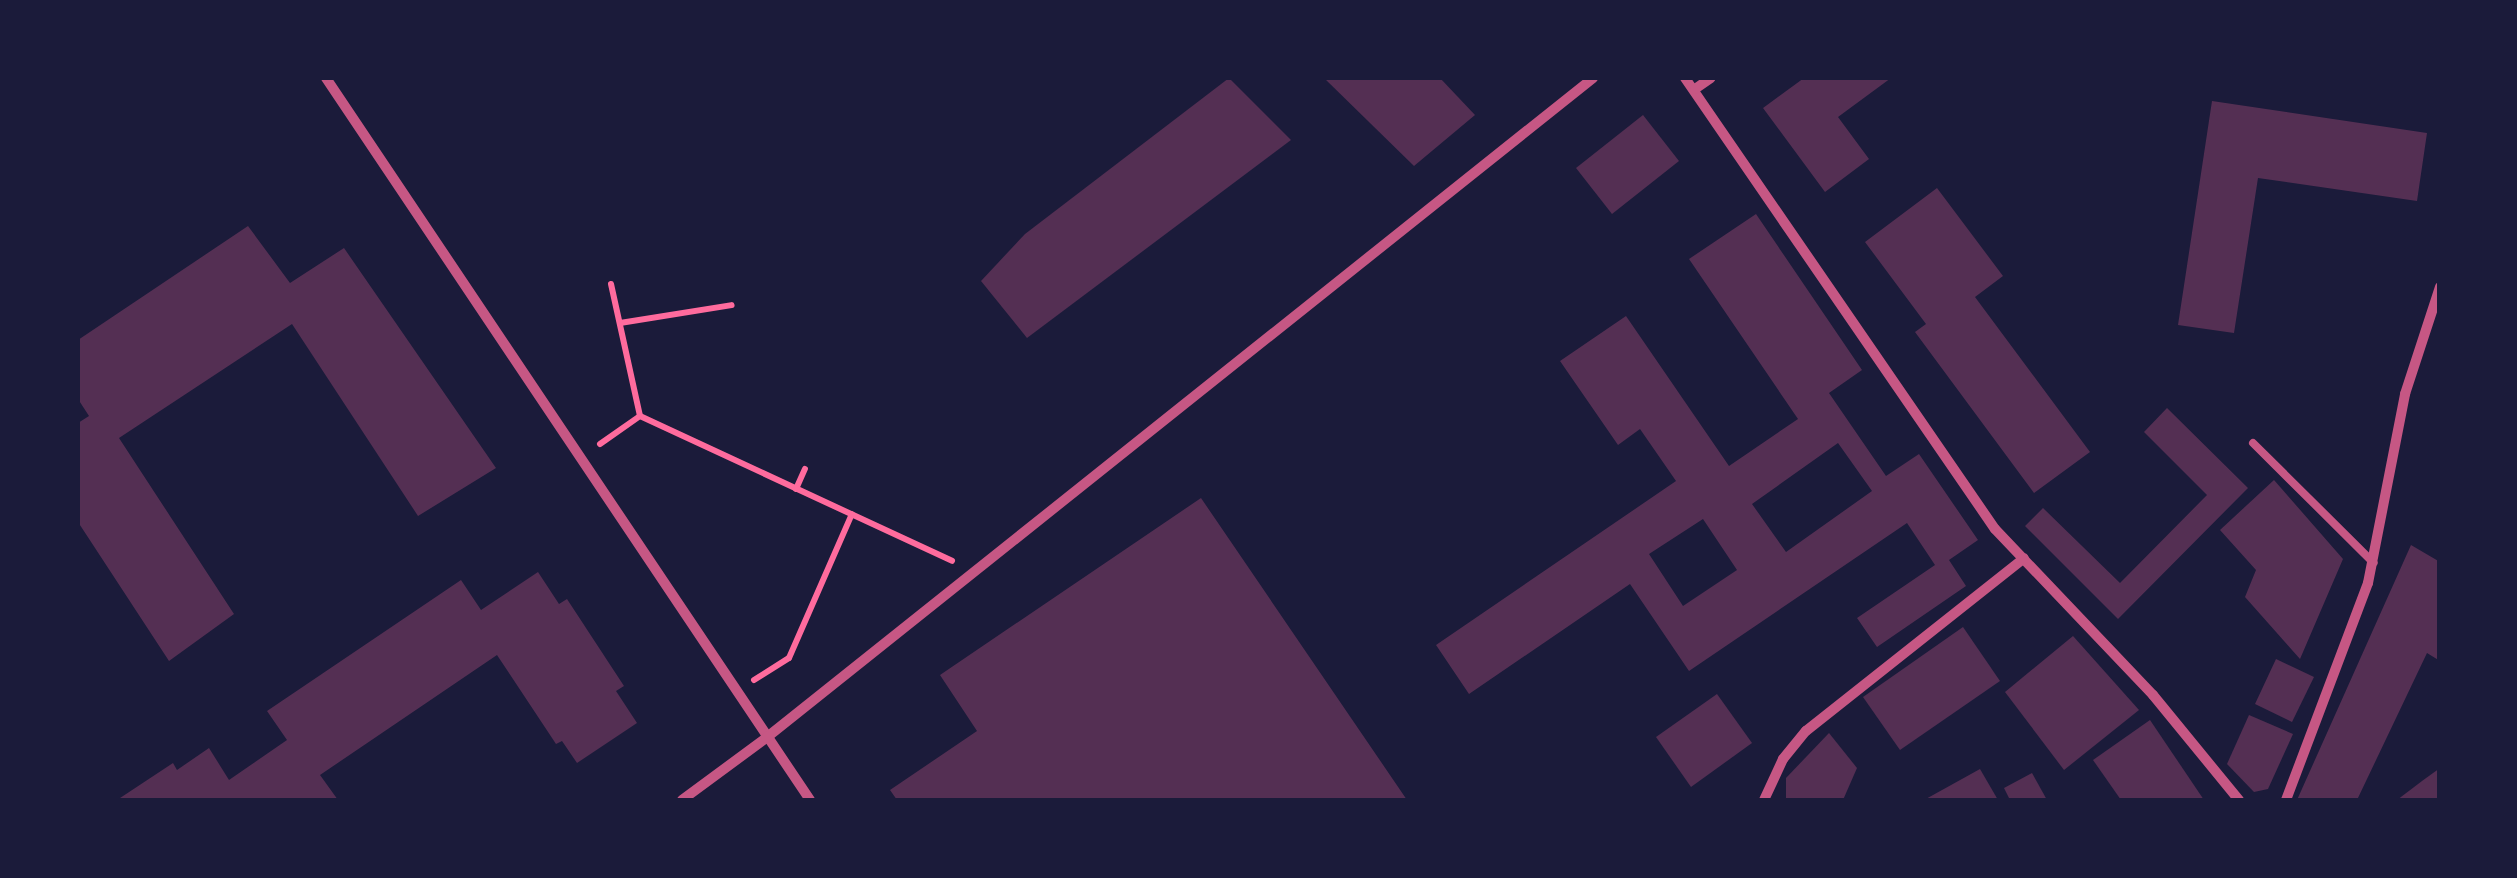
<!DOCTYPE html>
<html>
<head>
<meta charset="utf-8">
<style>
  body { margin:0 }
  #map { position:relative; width:2517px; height:878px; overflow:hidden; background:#1b1b3a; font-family:Mulish,sans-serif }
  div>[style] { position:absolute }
  .building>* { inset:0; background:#542f53 }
  .path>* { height:6px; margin:-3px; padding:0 3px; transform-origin:3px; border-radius:3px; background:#ff6b9d }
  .service>* { height:8px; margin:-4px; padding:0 4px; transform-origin:4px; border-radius:4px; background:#c65784 }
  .minor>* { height:10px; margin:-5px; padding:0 5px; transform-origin:5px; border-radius:5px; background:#c65784 }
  span { translate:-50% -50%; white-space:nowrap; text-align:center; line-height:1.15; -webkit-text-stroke:10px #1b1b3a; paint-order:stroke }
  .frame { position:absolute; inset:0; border:80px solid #1b1b3a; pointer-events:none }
</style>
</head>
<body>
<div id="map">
  <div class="building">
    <div style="clip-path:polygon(1229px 78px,1291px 140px,1027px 338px,981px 281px,1025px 234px)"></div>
    <div style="clip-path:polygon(1324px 78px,1440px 78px,1475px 115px,1414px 166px)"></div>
    <div style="clip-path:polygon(1804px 78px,1891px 78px,1838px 117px,1869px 159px,1825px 192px,1763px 108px)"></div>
    <div style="clip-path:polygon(2212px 101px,2427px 133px,2417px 201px,2258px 178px,2234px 333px,2178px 325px)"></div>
    <div style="clip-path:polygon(1643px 115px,1679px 161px,1612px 214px,1576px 168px)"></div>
    <div style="clip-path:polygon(1937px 188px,2003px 276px,1975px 297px,2090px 452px,2034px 493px,1915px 332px,1926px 324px,1865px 242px)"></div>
    <div style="clip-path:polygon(evenodd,1756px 214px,1862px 370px,1829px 393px,1886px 476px,1919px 454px,1978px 540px,1949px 560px,1966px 586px,1877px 647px,1857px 618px,1935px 565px,1907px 523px,1689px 671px,1630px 584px,1469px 694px,1436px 645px,1676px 481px,1640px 429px,1618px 445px,1560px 361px,1626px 316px,1729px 466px,1798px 419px,1689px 259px,1756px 214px,1838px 443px,1872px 491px,1786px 552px,1752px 504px,1838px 443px,1756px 214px,1703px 519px,1737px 570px,1683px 606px,1649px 554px,1703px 519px)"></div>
    <div style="clip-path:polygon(248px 226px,290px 283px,344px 248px,496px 468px,418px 516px,292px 324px,119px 438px,234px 614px,169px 661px,78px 522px,78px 423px,89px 416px,78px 399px,78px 340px)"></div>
    <div style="clip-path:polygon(2167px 408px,2248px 488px,2118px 619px,2025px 526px,2043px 508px,2120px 583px,2207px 495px,2144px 432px)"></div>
    <div style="clip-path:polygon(2274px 480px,2343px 559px,2300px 659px,2245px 597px,2256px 570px,2220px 530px)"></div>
    <div style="clip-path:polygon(1201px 498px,1407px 800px,897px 800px,890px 790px,977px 731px,940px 675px)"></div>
    <div style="clip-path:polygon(2411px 545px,2440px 562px,2440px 661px,2427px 653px,2357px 800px,2297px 800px)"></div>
    <div style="clip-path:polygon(538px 572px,559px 604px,567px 599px,624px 686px,616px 691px,637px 723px,577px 763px,562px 741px,556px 744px,497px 655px,320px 775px,338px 800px,117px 800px,173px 763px,177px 770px,209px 748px,229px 780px,287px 740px,267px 711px,461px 580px,481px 610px)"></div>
    <div style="clip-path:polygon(1963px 627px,2000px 681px,1900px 750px,1863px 697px)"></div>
    <div style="clip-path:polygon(2073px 636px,2139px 710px,2064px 770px,2005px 692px)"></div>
    <div style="clip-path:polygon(2276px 659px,2314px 677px,2292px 722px,2255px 704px)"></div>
    <div style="clip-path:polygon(1717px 694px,1752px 743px,1691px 787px,1656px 737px)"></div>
    <div style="clip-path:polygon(2249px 715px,2293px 734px,2268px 789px,2254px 792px,2227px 764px)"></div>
    <div style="clip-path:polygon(2150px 720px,2204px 800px,2121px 800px,2093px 760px)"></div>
    <div style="clip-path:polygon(1829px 733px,1857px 768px,1843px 800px,1786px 800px,1786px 778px)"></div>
    <div style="clip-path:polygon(2440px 768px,2440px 800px,2397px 800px,2422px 781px)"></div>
    <div style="clip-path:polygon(1980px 769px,1998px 800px,1924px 800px)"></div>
    <div style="clip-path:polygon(2032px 773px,2047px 800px,2010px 800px,2004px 788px)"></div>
  </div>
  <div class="path">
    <div style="left:611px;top:284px;width:135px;rotate:77.6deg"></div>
    <div style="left:640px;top:416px;width:344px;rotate:24.9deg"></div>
    <div style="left:620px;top:323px;width:113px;rotate:-9.1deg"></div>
    <div style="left:600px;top:444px;width:49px;rotate:-35deg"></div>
    <div style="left:796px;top:489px;width:22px;rotate:-66deg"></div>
    <div style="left:754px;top:680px;width:41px;rotate:-32.2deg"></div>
    <div style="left:789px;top:658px;width:157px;rotate:-66.4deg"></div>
  </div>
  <div class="service">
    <div style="left:2253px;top:443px;width:170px;rotate:44.8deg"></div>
  </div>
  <div class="minor">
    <div style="left:326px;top:78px;width:869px;rotate:56.16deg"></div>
    <div style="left:1685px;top:78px;width:547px;rotate:55.5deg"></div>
    <div style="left:1995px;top:529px;width:229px;rotate:46.4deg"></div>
    <div style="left:2153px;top:695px;width:136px;rotate:50.7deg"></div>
    <div style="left:1695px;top:89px;width:19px;rotate:-35deg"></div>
    <div style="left:682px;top:800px;width:104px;rotate:-36.4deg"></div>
    <div style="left:766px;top:738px;width:1058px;rotate:-38.59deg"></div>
    <div style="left:1764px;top:800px;width:45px;rotate:-65.1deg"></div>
    <div style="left:1783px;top:759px;width:36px;rotate:-51deg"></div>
    <div style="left:1806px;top:731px;width:278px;rotate:-38.4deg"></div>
    <div style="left:2286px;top:800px;width:232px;rotate:-69.3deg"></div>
    <div style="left:2368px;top:583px;width:193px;rotate:-78.9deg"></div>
    <div style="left:2405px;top:394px;width:113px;rotate:-71.9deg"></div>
  </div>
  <div class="frame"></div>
</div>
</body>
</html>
